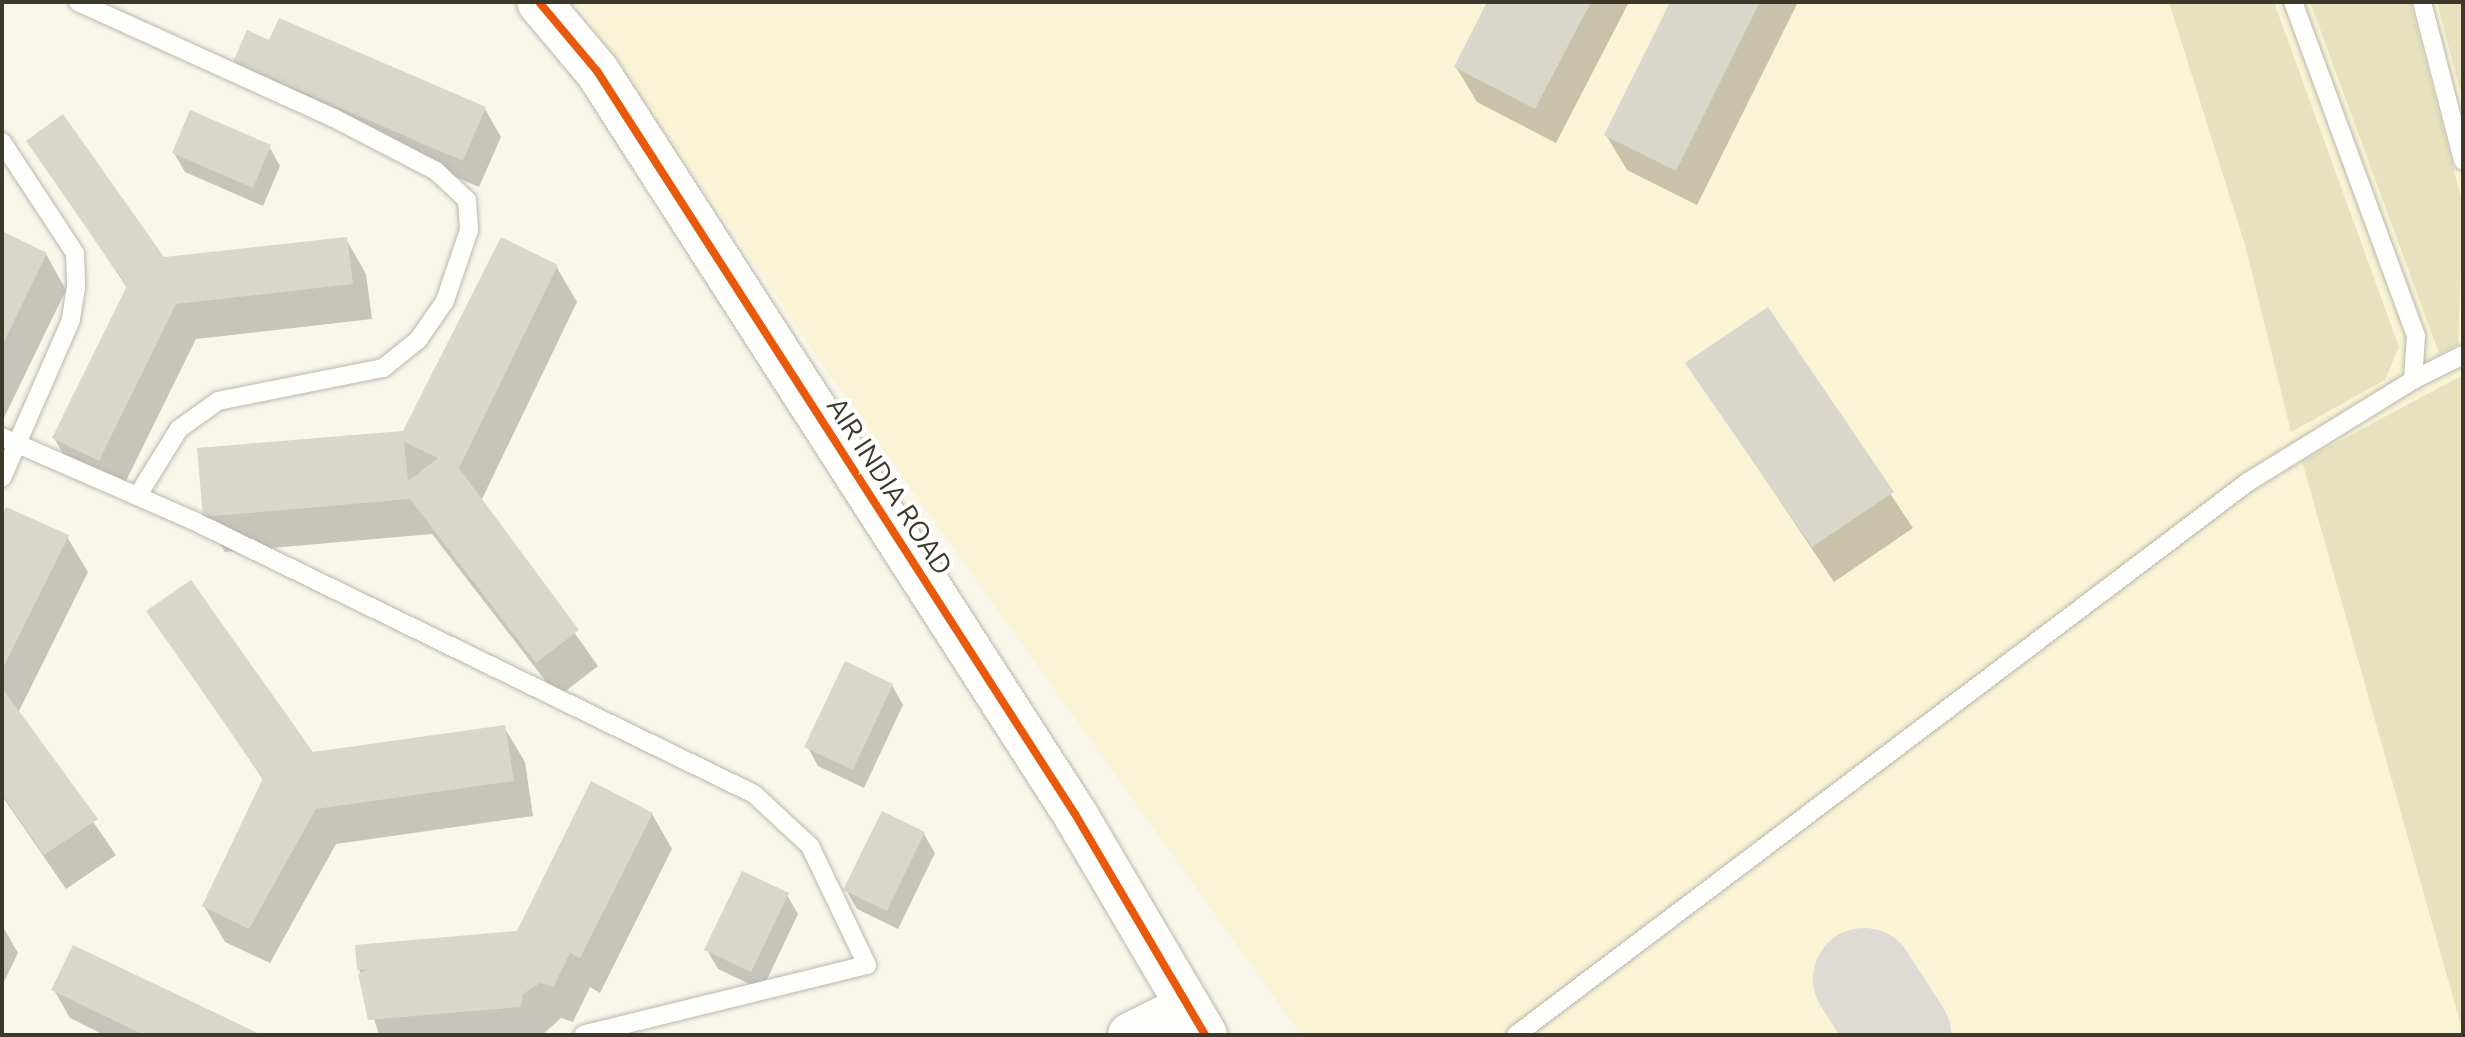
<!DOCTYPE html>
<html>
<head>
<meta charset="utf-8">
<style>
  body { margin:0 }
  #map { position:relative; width:2465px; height:1037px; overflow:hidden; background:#f9f6ea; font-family:Ubuntu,sans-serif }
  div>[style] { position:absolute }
  .built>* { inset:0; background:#faf3d6 }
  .green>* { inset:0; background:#e8e1bf }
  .shadow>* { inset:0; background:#0003 }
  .taxiway>* { height:102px; margin:-51px; padding:0 51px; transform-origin:51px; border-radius:51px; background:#dddbd3 }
  .building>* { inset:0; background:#d9d6ca }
  .roads { filter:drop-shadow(0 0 2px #bab7ab) drop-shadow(0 0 2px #bab7ab) }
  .service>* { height:18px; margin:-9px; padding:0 9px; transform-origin:9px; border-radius:9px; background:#fefefc }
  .tertiary>* { height:44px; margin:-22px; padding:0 22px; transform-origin:22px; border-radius:22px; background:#fefefc }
  .cycleway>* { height:8px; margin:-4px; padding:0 4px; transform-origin:4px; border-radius:4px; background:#e8590c }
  span { translate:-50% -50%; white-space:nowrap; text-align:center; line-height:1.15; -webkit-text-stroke:8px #fff; paint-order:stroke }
  .street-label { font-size:28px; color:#3c392b }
  .frame { position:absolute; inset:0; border:4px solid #3c392b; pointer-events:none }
</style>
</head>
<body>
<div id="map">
  <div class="built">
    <div style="clip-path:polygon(576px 2px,2463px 2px,2463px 1035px,1301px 1035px,820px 361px)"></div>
  </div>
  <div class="green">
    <div style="clip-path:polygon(2169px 2px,2274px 2px,2399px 347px,2385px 380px,2291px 432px,2245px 245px)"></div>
    <div style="clip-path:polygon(2310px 2px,2410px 2px,2463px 205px,2458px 345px,2439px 353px)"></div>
    <div style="clip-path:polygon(2437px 2px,2463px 2px,2463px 102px)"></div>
    <div style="clip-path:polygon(2463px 375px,2463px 1033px,2302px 461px)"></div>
  </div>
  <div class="shadow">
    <div style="clip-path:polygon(1490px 2px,1629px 2px,1556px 143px,1477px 102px,1456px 67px)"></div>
    <div style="clip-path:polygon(1672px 2px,1798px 2px,1697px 205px,1627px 170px,1606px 135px)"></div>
    <div style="clip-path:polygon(270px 43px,485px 109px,501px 137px,479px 187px,252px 90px,236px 62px)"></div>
    <div style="clip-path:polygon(28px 141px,163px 259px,346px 239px,366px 274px,372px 319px,196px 339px,119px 495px,74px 473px,54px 438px,128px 289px)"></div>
    <div style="clip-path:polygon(269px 146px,280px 166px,263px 206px,185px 172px,174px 153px)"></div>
    <div style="clip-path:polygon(2px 233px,46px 254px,66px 290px,2px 422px)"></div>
    <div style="clip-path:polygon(556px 266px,577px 302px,481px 501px,598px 666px,558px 697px,432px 534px,225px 552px,205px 516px,405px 433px)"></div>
    <div style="clip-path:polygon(1768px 309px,1913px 528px,1834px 582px,1688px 363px)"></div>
    <div style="clip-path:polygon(2px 521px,67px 537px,88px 572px,18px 713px,116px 855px,66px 889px,2px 796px)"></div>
    <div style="clip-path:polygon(149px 611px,312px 754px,504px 727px,525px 762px,533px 816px,336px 844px,270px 963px,225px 942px,204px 906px,264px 781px)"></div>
    <div style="clip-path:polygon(892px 685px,903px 705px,864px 788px,818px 766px,807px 746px)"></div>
    <div style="clip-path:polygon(652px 814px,672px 849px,600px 993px,590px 987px,573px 1022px,561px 1018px,542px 1035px,379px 1035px,359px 969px,518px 933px)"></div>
    <div style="clip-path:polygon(924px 834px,935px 853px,898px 929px,857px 909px,846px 890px)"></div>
    <div style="clip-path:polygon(787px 895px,798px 914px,762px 990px,718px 969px,707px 950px)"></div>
    <div style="clip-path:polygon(2px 925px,18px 953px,2px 986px)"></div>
    <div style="clip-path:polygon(54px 990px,258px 1035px,104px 1035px,70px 1018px)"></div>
  </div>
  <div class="taxiway">
    <div style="left:1864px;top:979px;width:67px;rotate:57.3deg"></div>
  </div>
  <div class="building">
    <div style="clip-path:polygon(1487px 2px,1591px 2px,1535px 109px,1454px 67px)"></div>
    <div style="clip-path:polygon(1670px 2px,1760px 2px,1676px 171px,1604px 135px)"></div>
    <div style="clip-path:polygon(279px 18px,486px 107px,463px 161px,233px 62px,247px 30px,269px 40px)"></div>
    <div style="clip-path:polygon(190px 110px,271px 145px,253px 188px,172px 153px)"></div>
    <div style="clip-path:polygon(63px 114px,164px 257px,347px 237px,353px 284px,176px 304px,99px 461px,52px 438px,127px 286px,26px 141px)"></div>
    <div style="clip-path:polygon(2px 231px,47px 253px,2px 346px)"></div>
    <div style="clip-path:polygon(evenodd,501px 237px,558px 265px,459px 468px,579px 630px,536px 663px,410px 499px,203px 517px,197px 448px,403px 431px,501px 237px,404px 442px,438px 458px,408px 481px,404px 442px)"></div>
    <div style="clip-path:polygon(1768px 307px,1894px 492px,1812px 547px,1685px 363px)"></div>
    <div style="clip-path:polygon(6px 507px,69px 535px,2px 670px,2px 516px)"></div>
    <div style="clip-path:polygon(191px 580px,313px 752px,505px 725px,514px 781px,316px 809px,249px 929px,202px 906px,263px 778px,146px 611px)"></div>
    <div style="clip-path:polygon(845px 661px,893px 684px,853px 770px,804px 747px)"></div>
    <div style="clip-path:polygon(2px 688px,98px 819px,44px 855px,2px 794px)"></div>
    <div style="clip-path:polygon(591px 781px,653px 813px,580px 958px,570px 953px,553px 987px,540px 983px,523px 994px,521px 1007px,368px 1020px,358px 974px,368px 969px,357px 970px,355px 945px,517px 931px)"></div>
    <div style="clip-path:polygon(882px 811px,925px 832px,887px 911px,843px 890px)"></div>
    <div style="clip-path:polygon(742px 871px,789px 893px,751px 972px,704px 950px)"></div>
    <div style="clip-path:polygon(73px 945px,262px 1035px,144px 1035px,51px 990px)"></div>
  </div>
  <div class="roads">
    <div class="service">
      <div style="left:78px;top:2px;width:281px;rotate:24.4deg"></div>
      <div style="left:334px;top:118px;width:115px;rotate:27.5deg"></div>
      <div style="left:436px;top:171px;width:42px;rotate:43.1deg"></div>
      <div style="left:467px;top:200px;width:30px;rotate:86deg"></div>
      <div style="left:469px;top:230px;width:75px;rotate:108.7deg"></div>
      <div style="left:445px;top:301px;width:47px;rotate:124.7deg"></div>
      <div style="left:418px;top:340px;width:45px;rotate:141.3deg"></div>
      <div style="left:383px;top:368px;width:168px;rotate:168.7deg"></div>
      <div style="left:218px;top:401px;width:48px;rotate:144.3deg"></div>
      <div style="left:179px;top:429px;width:78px;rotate:121.8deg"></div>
      <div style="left:2422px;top:2px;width:164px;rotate:75.5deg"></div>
      <div style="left:2px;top:142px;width:133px;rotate:56.7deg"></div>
      <div style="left:75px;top:253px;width:34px;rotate:88deg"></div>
      <div style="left:76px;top:287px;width:33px;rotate:99deg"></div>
      <div style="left:71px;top:320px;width:172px;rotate:113.6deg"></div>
      <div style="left:2413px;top:380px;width:56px;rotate:-26.6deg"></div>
      <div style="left:2px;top:437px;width:207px;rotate:23.6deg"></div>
      <div style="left:192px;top:520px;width:625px;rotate:25.99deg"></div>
      <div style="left:754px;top:794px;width:76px;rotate:42.9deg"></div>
      <div style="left:810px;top:846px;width:132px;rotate:64.4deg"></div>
      <div style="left:867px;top:965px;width:292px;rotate:166.2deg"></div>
      <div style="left:1516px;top:1035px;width:917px;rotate:-37.07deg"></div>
      <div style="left:2248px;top:482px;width:194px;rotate:-31.7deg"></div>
      <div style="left:2413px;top:380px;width:44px;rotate:-86.1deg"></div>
      <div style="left:2416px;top:336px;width:356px;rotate:-110.2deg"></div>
    </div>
    <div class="tertiary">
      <div style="left:539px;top:2px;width:90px;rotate:50deg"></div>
      <div style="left:597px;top:71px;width:883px;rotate:57.25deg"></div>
      <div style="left:1075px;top:814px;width:256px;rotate:59.5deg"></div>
      <div style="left:1130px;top:1035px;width:65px;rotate:-26.6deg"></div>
    </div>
  </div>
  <div class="cycleway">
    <div style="left:539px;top:2px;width:90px;rotate:50deg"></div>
    <div style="left:597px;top:71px;width:883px;rotate:57.25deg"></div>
    <div style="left:1075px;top:814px;width:256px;rotate:59.5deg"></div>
  </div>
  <div class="street-label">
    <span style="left:890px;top:486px;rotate:57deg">AIR INDIA ROAD</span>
  </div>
  <div class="frame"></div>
</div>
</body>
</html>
